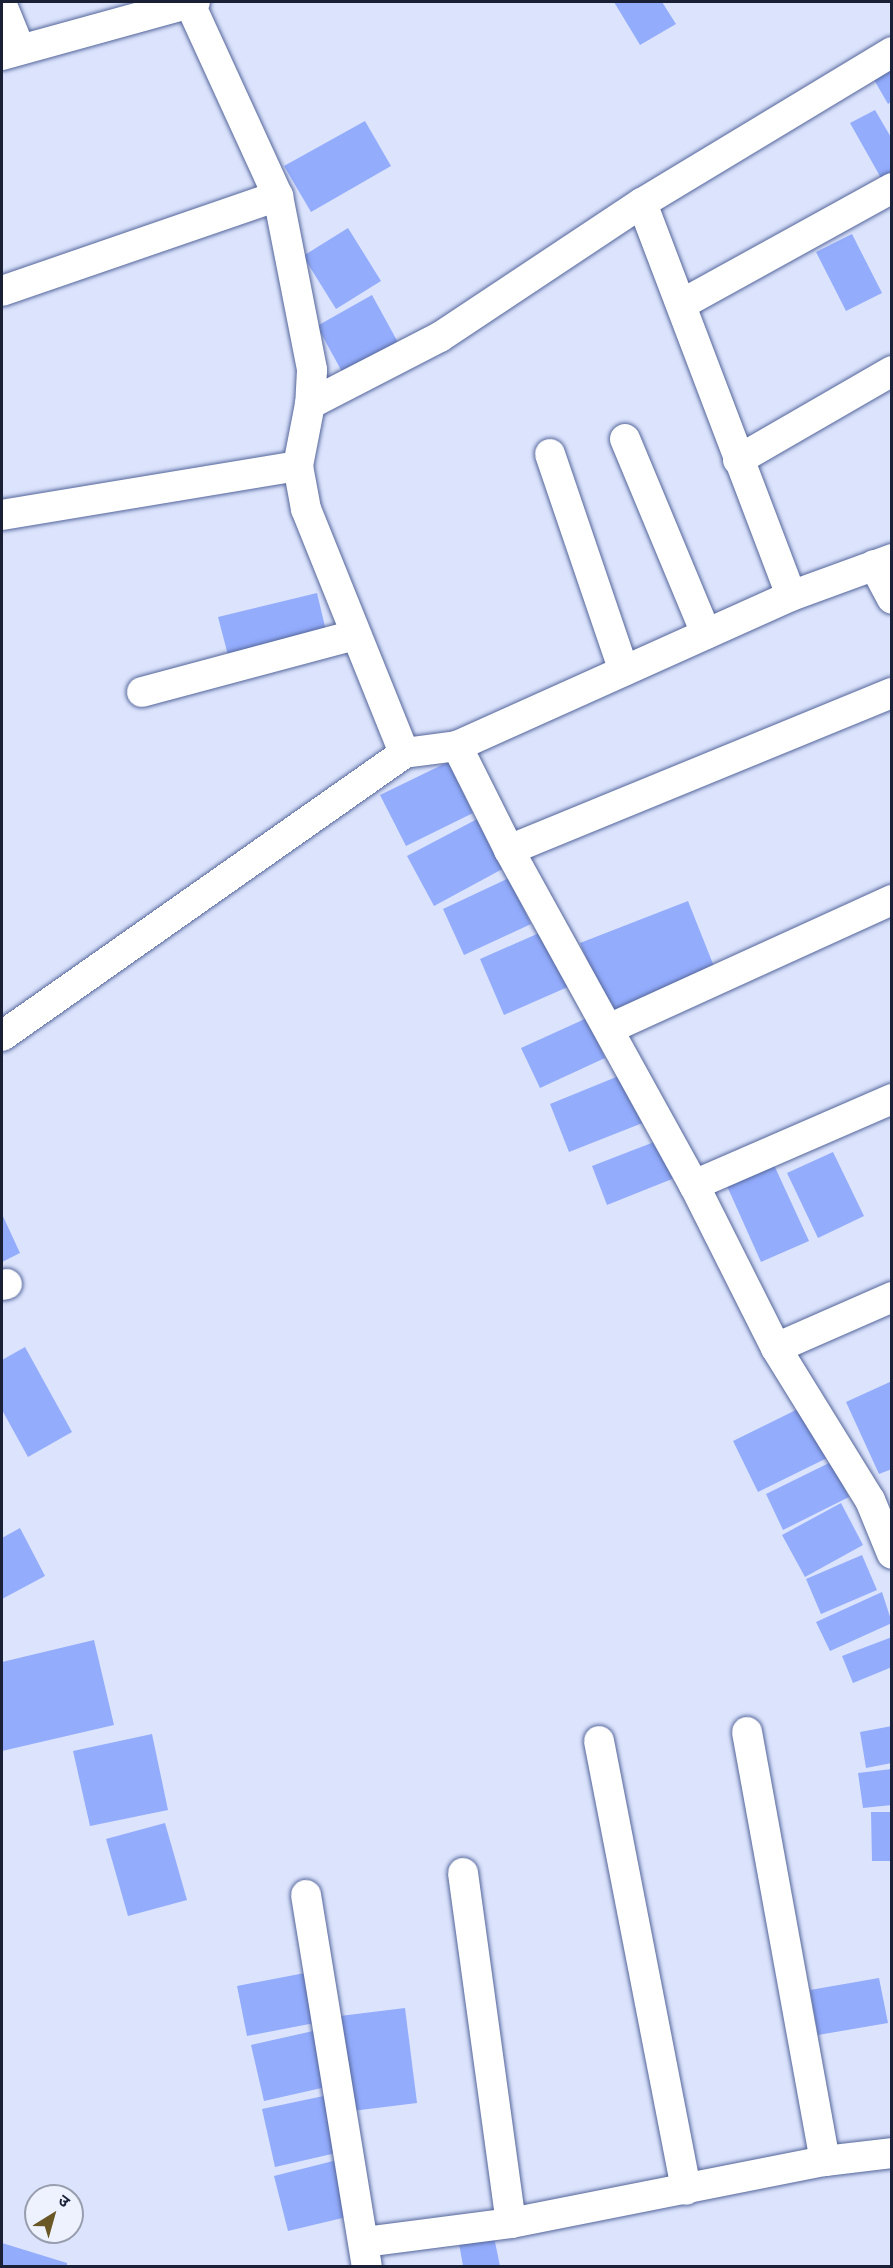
<!DOCTYPE html>
<html>
<head>
<meta charset="utf-8">
<style>
  body { margin:0 }
  #map { position:relative; width:893px; height:2268px; overflow:hidden; background:#dce4fd; font-family:"Roboto Condensed","Noto Sans Devanagari",sans-serif }
  div>[style] { position:absolute }
  .building>* { inset:0; background:#93acfc }
  .roads { filter:drop-shadow(0 0 2px #54659a) drop-shadow(0 0 2px #54659a) }
  .street>* { height:30px; margin:-15px; padding:0 15px; transform-origin:15px; border-radius:15px; background:#fff }
  span { translate:-50% -50%; white-space:nowrap; text-align:center; line-height:1.15; -webkit-text-stroke:5px #edf2fe; paint-order:stroke }
  .frame { position:absolute; inset:0; border:3px solid #1a2137; pointer-events:none }
  .north { position:absolute; left:24px; top:2184px; width:60px; height:60px; box-sizing:border-box; background:#edf2fe; border:2px solid #999eae; border-radius:50%; rotate:37deg; font-size:16px; font-weight:700; line-height:24px; text-align:center; color:#1a2137 }
  .north::after { content:''; display:block; margin:auto; width:21px; height:27px; background:#695826; clip-path:polygon(50% 0,100% 100%,50% 72%,0 100%) }
</style>
</head>
<body>
<div id="map">
  <div class="building">
    <div style="clip-path:polygon(614px 2px,662px 2px,676px 24px,640px 45px)"></div>
    <div style="clip-path:polygon(892px 68px,892px 101px,888px 104px,873px 78px)"></div>
    <div style="clip-path:polygon(875px 110px,892px 139px,892px 172px,881px 178px,850px 123px)"></div>
    <div style="clip-path:polygon(365px 121px,391px 166px,311px 212px,284px 166px)"></div>
    <div style="clip-path:polygon(348px 228px,381px 281px,336px 309px,303px 256px)"></div>
    <div style="clip-path:polygon(852px 234px,882px 293px,846px 311px,816px 252px)"></div>
    <div style="clip-path:polygon(372px 295px,400px 346px,346px 379px,317px 326px)"></div>
    <div style="clip-path:polygon(317px 593px,327px 635px,229px 659px,218px 617px)"></div>
    <div style="clip-path:polygon(448px 762px,473px 813px,406px 846px,380px 795px)"></div>
    <div style="clip-path:polygon(481px 817px,508px 866px,434px 906px,407px 856px)"></div>
    <div style="clip-path:polygon(509px 878px,531px 924px,464px 955px,443px 909px)"></div>
    <div style="clip-path:polygon(688px 901px,717px 974px,609px 1016px,580px 943px)"></div>
    <div style="clip-path:polygon(546px 930px,570px 986px,504px 1015px,480px 959px)"></div>
    <div style="clip-path:polygon(587px 1018px,605px 1058px,540px 1088px,521px 1048px)"></div>
    <div style="clip-path:polygon(626px 1073px,645px 1122px,569px 1152px,550px 1104px)"></div>
    <div style="clip-path:polygon(667px 1137px,682px 1175px,607px 1205px,592px 1166px)"></div>
    <div style="clip-path:polygon(833px 1152px,864px 1216px,818px 1238px,787px 1173px)"></div>
    <div style="clip-path:polygon(774px 1165px,809px 1241px,761px 1262px,727px 1186px)"></div>
    <div style="clip-path:polygon(2px 1214px,20px 1253px,2px 1262px)"></div>
    <div style="clip-path:polygon(25px 1347px,72px 1432px,28px 1457px,2px 1410px,2px 1360px)"></div>
    <div style="clip-path:polygon(892px 1381px,892px 1469px,879px 1474px,846px 1402px)"></div>
    <div style="clip-path:polygon(802px 1407px,827px 1458px,758px 1492px,733px 1441px)"></div>
    <div style="clip-path:polygon(831px 1462px,849px 1497px,783px 1530px,766px 1494px)"></div>
    <div style="clip-path:polygon(841px 1503px,863px 1545px,805px 1577px,782px 1535px)"></div>
    <div style="clip-path:polygon(20px 1528px,45px 1576px,2px 1599px,2px 1538px)"></div>
    <div style="clip-path:polygon(862px 1555px,877px 1590px,821px 1614px,806px 1579px)"></div>
    <div style="clip-path:polygon(882px 1592px,892px 1623px,830px 1651px,816px 1622px)"></div>
    <div style="clip-path:polygon(892px 1637px,892px 1667px,853px 1683px,842px 1656px)"></div>
    <div style="clip-path:polygon(94px 1640px,114px 1725px,2px 1751px,2px 1662px)"></div>
    <div style="clip-path:polygon(892px 1726px,892px 1763px,866px 1768px,860px 1732px)"></div>
    <div style="clip-path:polygon(152px 1734px,168px 1810px,90px 1826px,73px 1751px)"></div>
    <div style="clip-path:polygon(892px 1769px,892px 1805px,863px 1808px,858px 1773px)"></div>
    <div style="clip-path:polygon(871px 1812px,892px 1812px,892px 1861px,872px 1861px)"></div>
    <div style="clip-path:polygon(165px 1823px,187px 1900px,128px 1916px,106px 1839px)"></div>
    <div style="clip-path:polygon(310px 1972px,320px 2022px,247px 2036px,237px 1986px)"></div>
    <div style="clip-path:polygon(879px 1978px,888px 2023px,818px 2035px,810px 1990px)"></div>
    <div style="clip-path:polygon(405px 2008px,417px 2103px,352px 2111px,340px 2016px)"></div>
    <div style="clip-path:polygon(322px 2029px,335px 2085px,264px 2101px,251px 2045px)"></div>
    <div style="clip-path:polygon(333px 2094px,345px 2151px,275px 2167px,262px 2109px)"></div>
    <div style="clip-path:polygon(341px 2159px,355px 2215px,288px 2231px,274px 2176px)"></div>
    <div style="clip-path:polygon(494px 2237px,500px 2266px,463px 2266px,459px 2243px)"></div>
    <div style="clip-path:polygon(2px 2243px,67px 2263px,67px 2266px,2px 2266px)"></div>
  </div>
  <div class="roads">
    <div class="street">
      <div style="left:190px;top:4px;width:211px;rotate:65.4deg"></div>
      <div style="left:278px;top:196px;width:177px;rotate:78.9deg"></div>
      <div style="left:312px;top:370px;width:34px;rotate:93deg"></div>
      <div style="left:310px;top:404px;width:63px;rotate:101deg"></div>
      <div style="left:298px;top:466px;width:44px;rotate:79.5deg"></div>
      <div style="left:306px;top:509px;width:263px;rotate:68.1deg"></div>
      <div style="left:2px;top:5px;width:48px;rotate:67.8deg"></div>
      <div style="left:2px;top:55px;width:200px;rotate:-15.4deg"></div>
      <div style="left:642px;top:203px;width:420px;rotate:69.2deg"></div>
      <div style="left:2px;top:291px;width:292px;rotate:-19deg"></div>
      <div style="left:682px;top:304px;width:240px;rotate:-28.9deg"></div>
      <div style="left:310px;top:404px;width:146px;rotate:-27.3deg"></div>
      <div style="left:440px;top:337px;width:242px;rotate:-33.6deg"></div>
      <div style="left:642px;top:203px;width:292px;rotate:-31.1deg"></div>
      <div style="left:625px;top:439px;width:211px;rotate:67.4deg"></div>
      <div style="left:550px;top:454px;width:229px;rotate:71.2deg"></div>
      <div style="left:738px;top:460px;width:178px;rotate:-30deg"></div>
      <div style="left:2px;top:515px;width:300px;rotate:-9.4deg"></div>
      <div style="left:874px;top:565px;width:38px;rotate:62deg"></div>
      <div style="left:142px;top:692px;width:220px;rotate:-15deg"></div>
      <div style="left:457px;top:746px;width:116px;rotate:63.4deg"></div>
      <div style="left:509px;top:850px;width:383px;rotate:61.1deg"></div>
      <div style="left:694px;top:1185px;width:182px;rotate:63.3deg"></div>
      <div style="left:776px;top:1348px;width:179px;rotate:58.3deg"></div>
      <div style="left:870px;top:1500px;width:58px;rotate:67.8deg"></div>
      <div style="left:509px;top:850px;width:414px;rotate:-22.3deg"></div>
      <div style="left:611px;top:1028px;width:309px;rotate:-24.5deg"></div>
      <div style="left:2px;top:1036px;width:492px;rotate:-35.1deg"></div>
      <div style="left:404px;top:753px;width:53px;rotate:-7.5deg"></div>
      <div style="left:457px;top:746px;width:366px;rotate:-24.2deg"></div>
      <div style="left:791px;top:596px;width:108px;rotate:-20.1deg"></div>
      <div style="left:694px;top:1185px;width:216px;rotate:-23.5deg"></div>
      <div style="left:2px;top:1285px;width:5px;rotate:-11deg"></div>
      <div style="left:776px;top:1348px;width:127px;rotate:-23.7deg"></div>
      <div style="left:747px;top:1732px;width:436px;rotate:79.7deg"></div>
      <div style="left:599px;top:1741px;width:457px;rotate:79deg"></div>
      <div style="left:463px;top:1873px;width:353px;rotate:82.2deg"></div>
      <div style="left:306px;top:1895px;width:376px;rotate:80.7deg"></div>
      <div style="left:365px;top:2242px;width:147px;rotate:-7.4deg"></div>
      <div style="left:511px;top:2223px;width:320px;rotate:-11.2deg"></div>
      <div style="left:825px;top:2161px;width:67px;rotate:-6.8deg"></div>
    </div>
  </div>
  <div class="frame"></div>
  <div class="north">उ</div>
</div>
</body>
</html>
